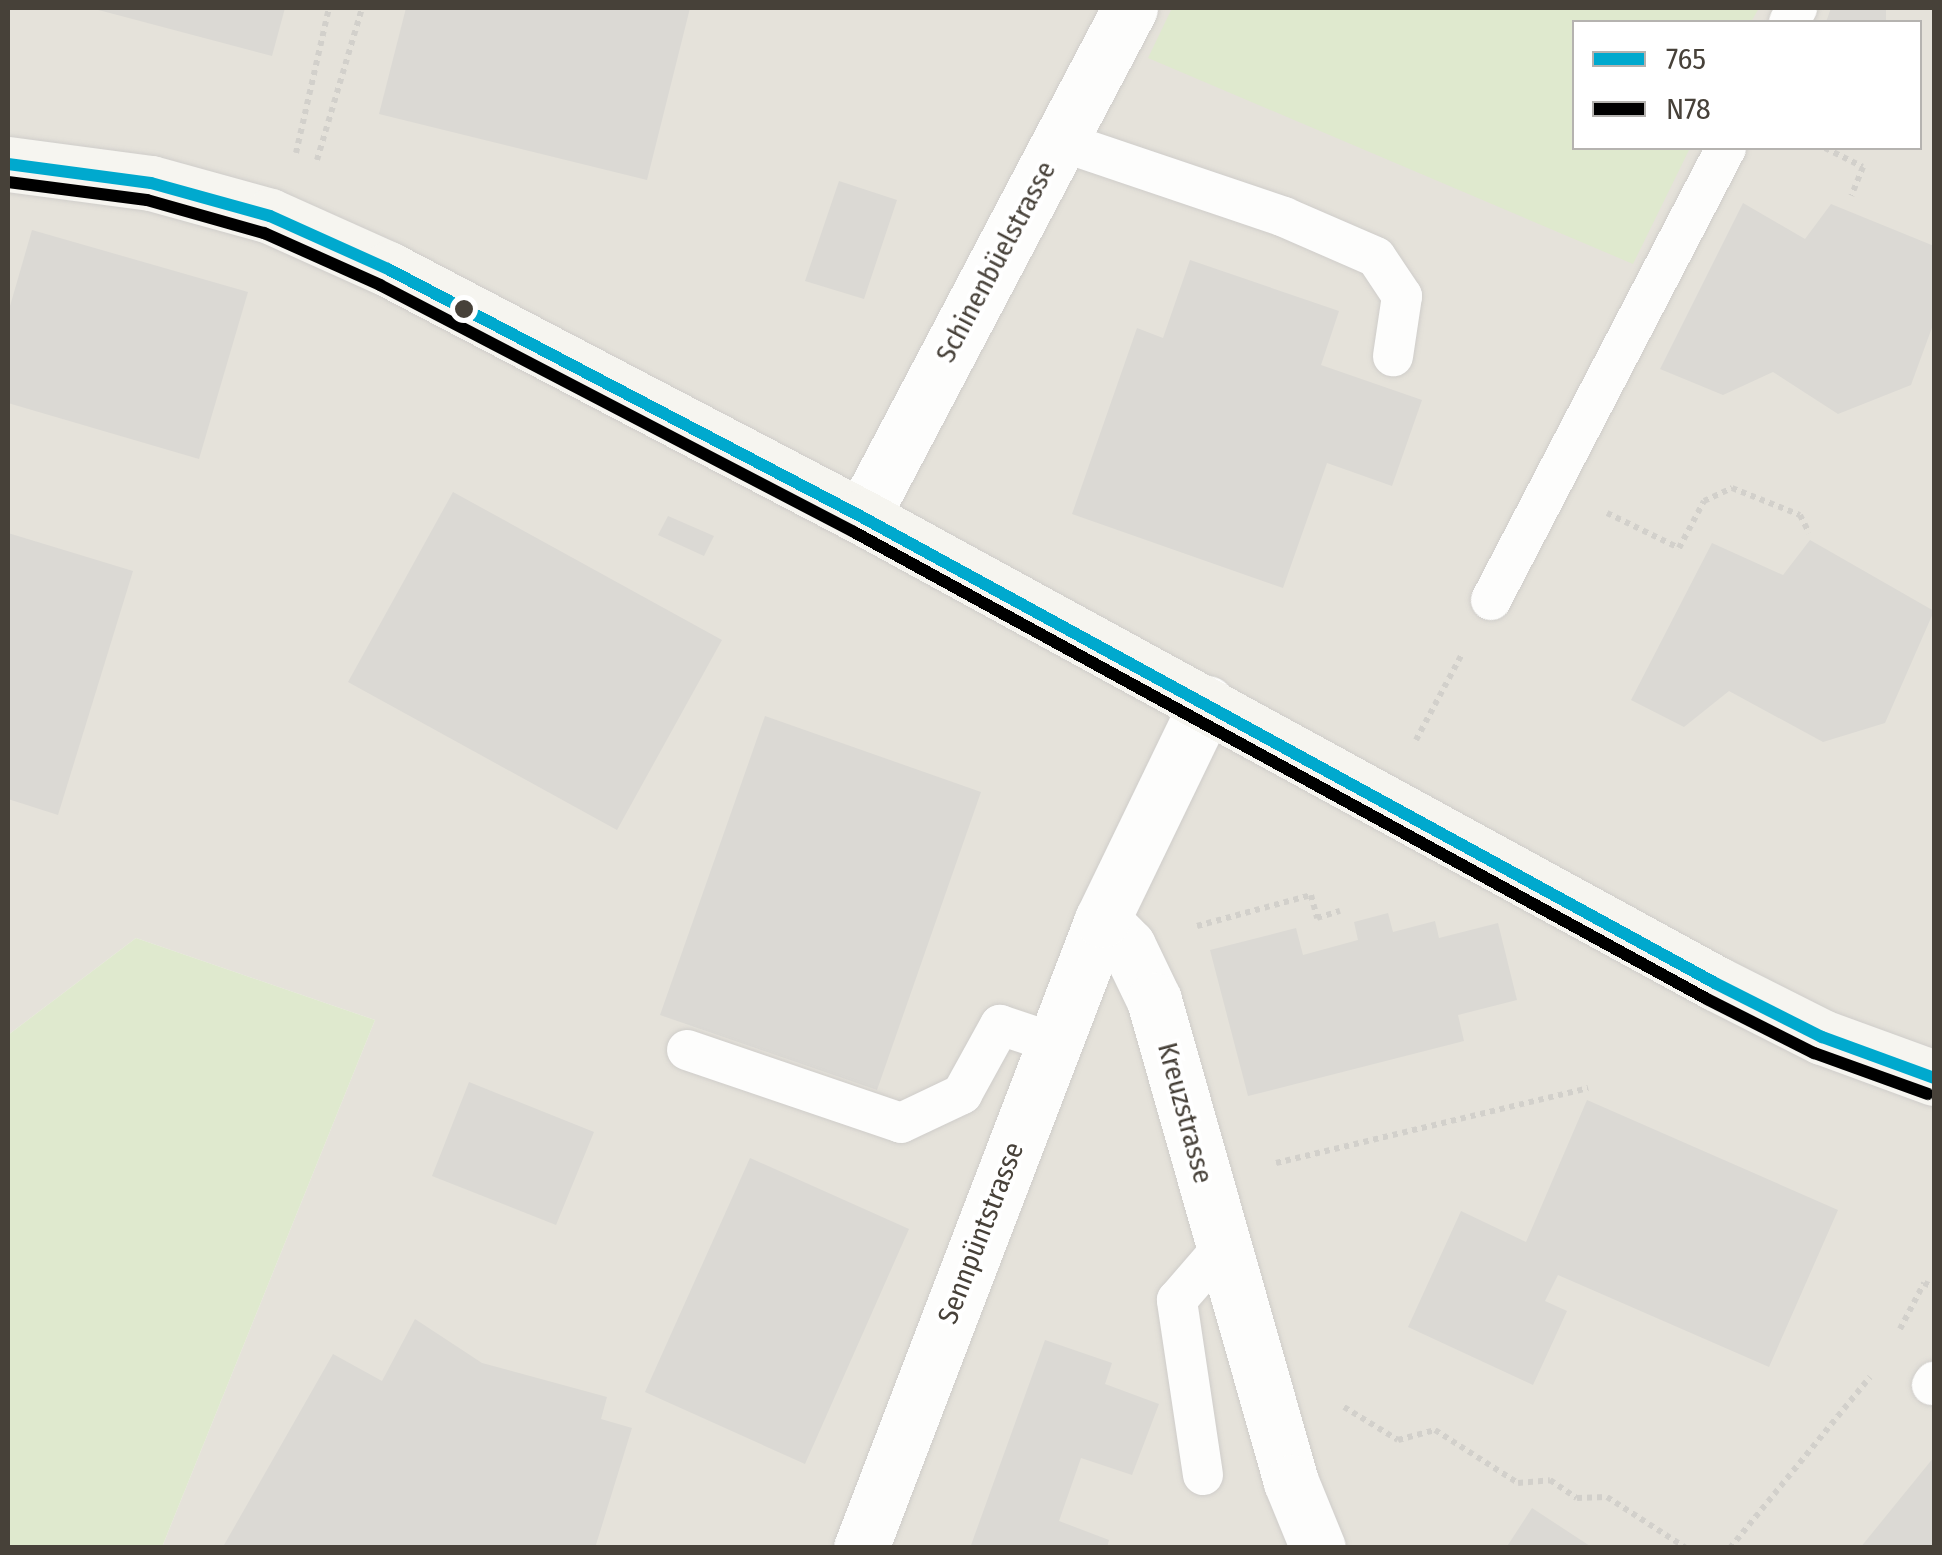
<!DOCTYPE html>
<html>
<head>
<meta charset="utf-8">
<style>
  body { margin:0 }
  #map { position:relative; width:1942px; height:1555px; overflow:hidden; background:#f2f0ec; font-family:"Fira Sans Condensed",sans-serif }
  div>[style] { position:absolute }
  .residential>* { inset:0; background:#e5e2da }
  .green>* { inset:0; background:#dfe9ce }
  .building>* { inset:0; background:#dbd9d4 }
  .path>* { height:6px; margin-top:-3px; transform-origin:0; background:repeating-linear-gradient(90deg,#d2d0cb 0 5px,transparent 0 10px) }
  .roads { filter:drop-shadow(0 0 2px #cfcdca) drop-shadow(0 0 2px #cfcdca) }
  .service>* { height:40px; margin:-20px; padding:0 20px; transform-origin:20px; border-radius:20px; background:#fdfdfc }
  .minor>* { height:55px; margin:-27.5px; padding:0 27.5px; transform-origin:27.5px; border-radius:27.5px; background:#fdfdfc }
  .secondary>* { height:55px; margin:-27.5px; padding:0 27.5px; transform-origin:27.5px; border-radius:27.5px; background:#f6f5f0 }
  .bus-1>* { height:12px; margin:-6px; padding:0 6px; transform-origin:6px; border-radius:6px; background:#00a9ce }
  .bus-2>* { height:12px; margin:-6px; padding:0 6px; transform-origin:6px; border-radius:6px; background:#000 }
  .dots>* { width:28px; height:28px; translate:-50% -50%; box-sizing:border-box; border:5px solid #fff; border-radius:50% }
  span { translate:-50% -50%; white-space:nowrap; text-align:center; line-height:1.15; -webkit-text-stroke:8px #fff; paint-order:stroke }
  .street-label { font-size:28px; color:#474139 }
  .frame { position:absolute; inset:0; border:10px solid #474139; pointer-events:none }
  .legend { position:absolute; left:1572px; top:20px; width:350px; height:130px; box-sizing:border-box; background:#fff; border:2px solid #b5b3b0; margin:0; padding:12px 18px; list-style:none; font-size:30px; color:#474139 }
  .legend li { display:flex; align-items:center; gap:20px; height:50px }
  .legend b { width:50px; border:2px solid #b5b3b0 }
</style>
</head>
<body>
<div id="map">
  <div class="residential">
    <div style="clip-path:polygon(evenodd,8px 8px,1934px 8px,1934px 1547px,162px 1547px,375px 1020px,136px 938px,8px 1035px,8px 8px,1574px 22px,1920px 22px,1920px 148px,1574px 148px,1574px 22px)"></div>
  </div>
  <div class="green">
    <div style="clip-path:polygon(1172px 8px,1759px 8px,1751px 22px,1574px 22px,1574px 148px,1690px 148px,1633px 264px,1148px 58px)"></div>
    <div style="clip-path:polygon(136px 938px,375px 1020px,162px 1547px,8px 1547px,8px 1035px)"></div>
  </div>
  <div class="building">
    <div style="clip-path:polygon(91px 8px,285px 8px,272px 56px)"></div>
    <div style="clip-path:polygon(406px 8px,690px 8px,647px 180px,379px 114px)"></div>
    <div style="clip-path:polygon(1831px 8px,1886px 8px,1886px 22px,1826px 22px)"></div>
    <div style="clip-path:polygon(839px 181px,897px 200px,864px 299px,805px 281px)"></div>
    <div style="clip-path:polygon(1743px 203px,1805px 239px,1831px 204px,1934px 246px,1934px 322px,1911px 385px,1838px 414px,1773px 372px,1723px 395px,1660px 369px)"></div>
    <div style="clip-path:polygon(32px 230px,248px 292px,199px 459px,8px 403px,8px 313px)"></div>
    <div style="clip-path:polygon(1190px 260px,1339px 311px,1321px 365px,1422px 400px,1392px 486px,1327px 463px,1283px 588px,1072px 514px,1137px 328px,1163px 338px)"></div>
    <div style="clip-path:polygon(453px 492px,722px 640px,617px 830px,348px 682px)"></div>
    <div style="clip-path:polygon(668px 516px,714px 536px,704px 556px,658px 535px)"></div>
    <div style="clip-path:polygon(8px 533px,133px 571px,58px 815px,8px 799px)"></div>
    <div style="clip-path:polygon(1810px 540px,1934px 611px,1885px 723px,1823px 742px,1729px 691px,1684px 727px,1631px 700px,1712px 543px,1783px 575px)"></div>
    <div style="clip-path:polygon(765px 716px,981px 792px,877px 1090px,660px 1015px)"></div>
    <div style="clip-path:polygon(1388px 913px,1393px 932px,1435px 921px,1439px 938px,1498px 923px,1517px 1000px,1458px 1015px,1464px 1041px,1248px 1096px,1210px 950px,1296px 928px,1303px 955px,1358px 940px,1354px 922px)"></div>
    <div style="clip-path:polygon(469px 1082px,594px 1132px,556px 1225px,432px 1176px)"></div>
    <div style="clip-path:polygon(1587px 1100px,1838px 1210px,1769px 1367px,1558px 1275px,1545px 1301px,1567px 1311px,1533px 1385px,1408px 1327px,1461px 1211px,1526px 1242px)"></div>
    <div style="clip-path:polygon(750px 1158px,909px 1229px,805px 1464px,645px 1392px)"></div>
    <div style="clip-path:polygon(415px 1319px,482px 1363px,607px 1397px,601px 1419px,632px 1428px,595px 1548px,224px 1545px,333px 1354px,382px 1381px)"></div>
    <div style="clip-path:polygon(1045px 1340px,1112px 1363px,1105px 1384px,1159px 1404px,1132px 1475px,1081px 1458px,1059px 1521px,1109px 1540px,1107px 1548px,970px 1548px)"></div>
    <div style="clip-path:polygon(1934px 1457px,1934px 1548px,1860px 1548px)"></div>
    <div style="clip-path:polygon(1532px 1508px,1593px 1548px,1506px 1548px)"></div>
  </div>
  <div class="path">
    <div style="left:1825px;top:148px;width:42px;rotate:26.6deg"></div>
    <div style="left:1863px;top:167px;width:31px;rotate:112deg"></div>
    <div style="left:296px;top:153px;width:149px;rotate:-77.2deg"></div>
    <div style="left:317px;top:160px;width:159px;rotate:-73.5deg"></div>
    <div style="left:1607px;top:513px;width:80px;rotate:25.9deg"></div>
    <div style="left:1679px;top:548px;width:53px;rotate:-62deg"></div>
    <div style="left:1704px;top:501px;width:31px;rotate:-25deg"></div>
    <div style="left:1732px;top:488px;width:73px;rotate:21.7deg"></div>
    <div style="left:1800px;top:515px;width:20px;rotate:63deg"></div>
    <div style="left:1416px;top:740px;width:98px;rotate:-61.9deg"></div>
    <div style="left:1197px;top:926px;width:118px;rotate:-15.2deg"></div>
    <div style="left:1311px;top:895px;width:24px;rotate:75deg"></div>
    <div style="left:1317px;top:918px;width:24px;rotate:-17deg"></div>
    <div style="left:1276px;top:1163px;width:321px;rotate:-13.5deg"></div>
    <div style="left:1900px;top:1329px;width:52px;rotate:-62.4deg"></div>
    <div style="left:1924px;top:1283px;width:11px;rotate:22deg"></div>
    <div style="left:1344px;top:1407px;width:63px;rotate:31.4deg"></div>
    <div style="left:1398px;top:1440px;width:38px;rotate:-15deg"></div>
    <div style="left:1435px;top:1430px;width:98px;rotate:32.6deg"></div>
    <div style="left:1518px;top:1483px;width:32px;rotate:-5deg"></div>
    <div style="left:1550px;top:1480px;width:32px;rotate:34deg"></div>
    <div style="left:1577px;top:1498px;width:30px;rotate:-2deg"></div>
    <div style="left:1607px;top:1497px;width:94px;rotate:32.8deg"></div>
    <div style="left:1730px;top:1548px;width:221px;rotate:-50.7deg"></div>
  </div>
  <div class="roads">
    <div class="service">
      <div style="left:1789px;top:22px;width:16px;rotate:-60deg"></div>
      <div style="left:1060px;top:141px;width:237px;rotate:18.7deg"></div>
      <div style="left:1284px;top:217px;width:100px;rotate:23.5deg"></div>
      <div style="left:1376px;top:257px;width:47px;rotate:56.3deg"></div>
      <div style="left:1402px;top:296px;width:61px;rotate:98.5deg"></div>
      <div style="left:1491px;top:600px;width:509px;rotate:-62.53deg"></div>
      <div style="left:687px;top:1050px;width:226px;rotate:18.8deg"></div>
      <div style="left:901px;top:1123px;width:68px;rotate:-25.4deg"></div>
      <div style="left:962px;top:1094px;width:79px;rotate:-61.2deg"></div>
      <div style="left:1000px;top:1025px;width:57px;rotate:18.4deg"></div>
      <div style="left:1932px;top:1385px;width:4px;rotate:-56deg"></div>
      <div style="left:1203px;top:1475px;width:177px;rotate:-98.5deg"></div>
      <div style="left:1177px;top:1300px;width:69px;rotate:-49.1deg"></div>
    </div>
    <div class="minor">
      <div style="left:862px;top:517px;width:575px;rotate:-62.23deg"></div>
      <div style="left:1102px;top:920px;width:37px;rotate:45deg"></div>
      <div style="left:1128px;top:946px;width:60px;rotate:64.3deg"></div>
      <div style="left:1154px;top:1000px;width:501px;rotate:74.13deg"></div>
      <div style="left:1291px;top:1482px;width:71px;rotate:67.8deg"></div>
      <div style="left:861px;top:1548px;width:673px;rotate:-69.01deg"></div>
      <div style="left:1102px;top:920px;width:241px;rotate:-64.2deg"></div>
    </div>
    <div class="secondary">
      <div style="left:8px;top:164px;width:144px;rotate:7.6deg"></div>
      <div style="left:151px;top:183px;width:123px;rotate:15.5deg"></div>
      <div style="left:270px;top:216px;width:129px;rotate:24.2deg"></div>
      <div style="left:388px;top:269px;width:535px;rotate:27.62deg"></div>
      <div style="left:862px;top:517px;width:972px;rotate:28.65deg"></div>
      <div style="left:1715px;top:983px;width:120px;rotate:26.8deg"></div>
      <div style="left:1822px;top:1037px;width:119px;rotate:20.1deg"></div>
    </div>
  </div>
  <div class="bus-1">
    <div style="left:8px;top:164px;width:144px;rotate:7.6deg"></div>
    <div style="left:151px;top:183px;width:123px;rotate:15.5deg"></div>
    <div style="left:270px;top:216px;width:129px;rotate:24.2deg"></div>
    <div style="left:388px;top:269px;width:535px;rotate:27.62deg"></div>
    <div style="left:862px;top:517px;width:972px;rotate:28.65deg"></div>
    <div style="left:1715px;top:983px;width:120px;rotate:26.8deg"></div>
    <div style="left:1822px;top:1037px;width:119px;rotate:20.1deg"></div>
  </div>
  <div class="bus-2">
    <div style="left:8px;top:182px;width:140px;rotate:7.4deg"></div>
    <div style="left:147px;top:200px;width:122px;rotate:15.8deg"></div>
    <div style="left:264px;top:233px;width:127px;rotate:24.1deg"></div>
    <div style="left:380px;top:285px;width:534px;rotate:27.52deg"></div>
    <div style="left:854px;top:532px;width:972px;rotate:28.7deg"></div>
    <div style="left:1707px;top:999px;width:120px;rotate:26.8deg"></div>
    <div style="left:1814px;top:1053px;width:121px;rotate:19.8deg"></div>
  </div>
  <div class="dots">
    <div style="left:464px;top:309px;background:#474139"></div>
  </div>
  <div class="street-label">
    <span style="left:996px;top:262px;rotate:-62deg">Schinenbüelstrasse</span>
    <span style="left:1185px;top:1113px;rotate:75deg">Kreuzstrasse</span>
    <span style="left:981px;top:1233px;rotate:-69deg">Sennpüntstrasse</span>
  </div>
  <div class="frame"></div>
  <ul class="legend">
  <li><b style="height:12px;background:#00a9ce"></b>765</li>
  <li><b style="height:12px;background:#000"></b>N78</li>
  </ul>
</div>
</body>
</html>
